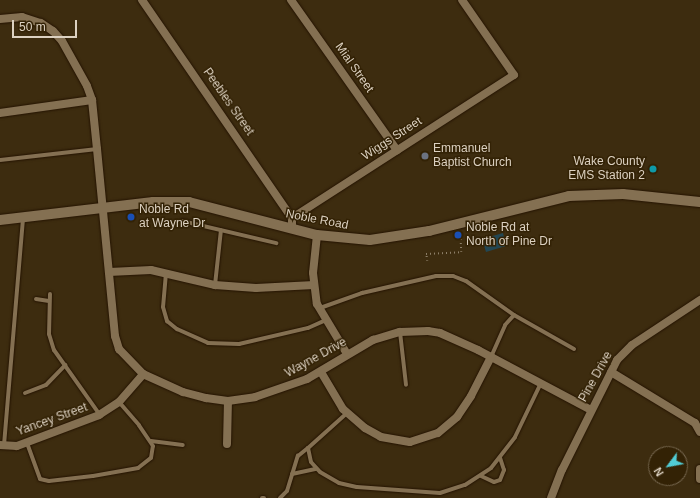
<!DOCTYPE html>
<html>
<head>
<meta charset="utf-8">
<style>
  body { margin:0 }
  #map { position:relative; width:700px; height:498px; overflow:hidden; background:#3d2c0f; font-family:Helvetica,sans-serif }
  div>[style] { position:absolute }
  .water>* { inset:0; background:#234753 }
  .path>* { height:1.5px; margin-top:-0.75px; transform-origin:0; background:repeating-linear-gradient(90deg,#8c7e67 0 1px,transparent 0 4px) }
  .roads { filter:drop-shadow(0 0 1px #241300) drop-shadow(0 0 1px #241300) }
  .service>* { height:4px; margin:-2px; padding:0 2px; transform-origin:2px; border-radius:2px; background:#847052 }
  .minor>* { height:8px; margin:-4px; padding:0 4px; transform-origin:4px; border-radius:4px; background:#847052 }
  .tertiary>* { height:10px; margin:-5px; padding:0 5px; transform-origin:5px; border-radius:5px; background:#847052 }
  .dots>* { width:11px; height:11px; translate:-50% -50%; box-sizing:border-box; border:2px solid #332205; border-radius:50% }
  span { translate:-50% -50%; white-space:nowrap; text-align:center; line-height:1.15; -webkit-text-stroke:3px #332205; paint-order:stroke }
  .street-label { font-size:12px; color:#dcd1c1 }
  .poi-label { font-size:12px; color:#dcd1c1 }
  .left { translate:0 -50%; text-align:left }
  .right { translate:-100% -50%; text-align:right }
  .north { position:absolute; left:648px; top:446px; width:40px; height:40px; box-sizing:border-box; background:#332205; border:1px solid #776850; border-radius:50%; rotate:238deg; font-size:11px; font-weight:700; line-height:16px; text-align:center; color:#dcd1c1 }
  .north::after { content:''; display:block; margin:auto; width:14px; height:18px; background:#51ccd5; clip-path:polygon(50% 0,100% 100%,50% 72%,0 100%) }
  .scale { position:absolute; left:12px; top:20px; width:65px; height:18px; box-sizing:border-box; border:2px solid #dcd1c1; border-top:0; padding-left:5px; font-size:12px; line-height:14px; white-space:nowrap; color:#dcd1c1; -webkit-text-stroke:3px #332205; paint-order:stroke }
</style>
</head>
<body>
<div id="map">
  <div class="water">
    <div style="clip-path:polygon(503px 233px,506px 246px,486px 252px,482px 239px)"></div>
  </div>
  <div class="path">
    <div style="left:427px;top:261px;width:7px;rotate:-98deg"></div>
    <div style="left:426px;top:254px;width:35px;rotate:-3deg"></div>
    <div style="left:461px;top:252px;width:19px;rotate:-93deg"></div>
  </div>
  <div class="roads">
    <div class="service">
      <div style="left:0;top:160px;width:98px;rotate:-6.5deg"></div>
      <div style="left:182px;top:221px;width:97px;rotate:13.2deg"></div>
      <div style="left:166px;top:273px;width:34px;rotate:95deg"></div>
      <div style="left:163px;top:307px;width:15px;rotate:74deg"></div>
      <div style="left:167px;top:321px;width:13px;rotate:39deg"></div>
      <div style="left:177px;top:329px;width:34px;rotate:24deg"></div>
      <div style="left:208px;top:343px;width:31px;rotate:2deg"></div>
      <div style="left:239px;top:344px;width:71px;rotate:-13.1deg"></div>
      <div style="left:308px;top:328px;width:20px;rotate:-24deg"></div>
      <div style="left:215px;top:285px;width:55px;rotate:-83.8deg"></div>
      <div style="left:50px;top:294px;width:40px;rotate:91.4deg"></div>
      <div style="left:49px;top:334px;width:17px;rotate:73deg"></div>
      <div style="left:54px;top:350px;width:80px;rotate:54.7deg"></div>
      <div style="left:36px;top:299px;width:13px;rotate:9deg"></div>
      <div style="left:320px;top:308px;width:45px;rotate:-19.7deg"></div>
      <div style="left:362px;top:293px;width:76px;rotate:-12.9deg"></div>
      <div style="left:436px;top:276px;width:17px"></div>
      <div style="left:453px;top:276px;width:14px;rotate:21deg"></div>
      <div style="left:466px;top:281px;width:59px;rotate:35.3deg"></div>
      <div style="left:514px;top:315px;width:69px;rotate:29.5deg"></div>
      <div style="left:400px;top:332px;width:53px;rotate:83.5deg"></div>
      <div style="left:491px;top:357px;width:35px;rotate:-66deg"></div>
      <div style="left:505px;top:325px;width:13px;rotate:-48deg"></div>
      <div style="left:25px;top:393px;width:22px;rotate:-21deg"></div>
      <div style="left:46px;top:385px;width:28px;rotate:-46deg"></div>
      <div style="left:347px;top:413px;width:52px;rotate:138.1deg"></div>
      <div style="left:308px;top:448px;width:14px;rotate:78deg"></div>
      <div style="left:311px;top:462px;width:13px;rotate:48deg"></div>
      <div style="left:320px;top:472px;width:22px;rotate:30deg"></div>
      <div style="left:339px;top:483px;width:18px;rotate:13deg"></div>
      <div style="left:357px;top:487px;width:83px;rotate:4.1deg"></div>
      <div style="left:440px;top:493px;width:26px;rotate:-18deg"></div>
      <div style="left:465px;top:485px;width:31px;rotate:-33deg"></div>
      <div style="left:491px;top:468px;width:39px;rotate:-52deg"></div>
      <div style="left:515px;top:437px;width:60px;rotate:-64.3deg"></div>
      <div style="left:151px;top:441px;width:32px;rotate:7deg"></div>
      <div style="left:27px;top:443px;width:38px;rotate:70deg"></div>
      <div style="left:40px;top:479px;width:9px;rotate:13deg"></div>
      <div style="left:49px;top:481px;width:44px;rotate:-6.5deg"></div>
      <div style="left:93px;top:476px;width:46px;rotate:-10.1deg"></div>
      <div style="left:138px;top:468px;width:16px;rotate:-38deg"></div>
      <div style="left:151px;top:458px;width:12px;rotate:-81deg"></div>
      <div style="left:153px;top:446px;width:25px;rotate:-124deg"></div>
      <div style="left:139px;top:425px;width:30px;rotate:-131deg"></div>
      <div style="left:4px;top:445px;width:228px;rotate:-85.2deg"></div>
      <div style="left:292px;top:474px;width:25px;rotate:-12deg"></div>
      <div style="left:481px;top:476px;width:14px;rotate:25deg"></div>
      <div style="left:494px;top:482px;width:6px;rotate:-18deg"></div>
      <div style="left:500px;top:480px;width:11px;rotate:-68deg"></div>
      <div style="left:504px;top:470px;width:13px;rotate:-108deg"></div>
      <div style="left:262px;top:498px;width:2px"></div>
      <div style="left:280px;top:498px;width:10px;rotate:-45deg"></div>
      <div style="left:287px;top:491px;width:37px;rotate:-73deg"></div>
      <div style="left:298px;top:456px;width:13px;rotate:-39deg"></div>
    </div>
    <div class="minor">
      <div style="left:142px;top:0;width:265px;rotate:55.5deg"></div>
      <div style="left:291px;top:0;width:184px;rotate:54.8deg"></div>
      <div style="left:0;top:19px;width:22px;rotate:-5deg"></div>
      <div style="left:22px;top:17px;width:20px;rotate:18deg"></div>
      <div style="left:41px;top:23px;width:14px;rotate:34deg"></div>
      <div style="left:53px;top:31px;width:13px;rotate:48deg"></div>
      <div style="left:62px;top:41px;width:51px;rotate:60.9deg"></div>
      <div style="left:87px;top:86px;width:15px;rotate:70deg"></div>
      <div style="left:92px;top:100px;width:49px;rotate:84.2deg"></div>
      <div style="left:97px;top:149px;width:188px;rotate:84.5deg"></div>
      <div style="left:115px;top:336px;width:14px;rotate:73deg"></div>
      <div style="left:119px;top:349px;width:35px;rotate:46deg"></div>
      <div style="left:143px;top:374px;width:44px;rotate:24.2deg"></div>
      <div style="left:183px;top:392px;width:24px;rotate:15deg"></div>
      <div style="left:206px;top:398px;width:22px;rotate:8deg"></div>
      <div style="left:228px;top:401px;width:27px;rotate:-8deg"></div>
      <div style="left:255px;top:397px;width:55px;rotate:-19.1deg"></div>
      <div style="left:307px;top:379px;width:77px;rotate:-30.6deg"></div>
      <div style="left:373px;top:340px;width:28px;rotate:-17deg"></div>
      <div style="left:400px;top:332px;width:28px;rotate:-2deg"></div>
      <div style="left:428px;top:331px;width:12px;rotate:9deg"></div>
      <div style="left:440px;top:333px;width:42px;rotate:24.1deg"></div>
      <div style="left:478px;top:350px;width:128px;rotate:28deg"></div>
      <div style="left:0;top:113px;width:93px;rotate:-8deg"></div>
      <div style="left:292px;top:229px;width:11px;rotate:-90deg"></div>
      <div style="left:292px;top:218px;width:264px;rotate:-32.8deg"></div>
      <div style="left:514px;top:75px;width:91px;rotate:-124.7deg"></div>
      <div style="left:317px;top:235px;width:38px;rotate:96deg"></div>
      <div style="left:313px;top:273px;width:31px;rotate:83deg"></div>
      <div style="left:317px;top:304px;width:58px;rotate:59deg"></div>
      <div style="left:109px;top:272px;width:42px;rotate:-2.7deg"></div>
      <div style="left:151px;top:270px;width:66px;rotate:13.2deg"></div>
      <div style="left:215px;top:285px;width:41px;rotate:4.2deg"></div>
      <div style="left:256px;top:288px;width:58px;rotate:-3deg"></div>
      <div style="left:321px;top:372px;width:43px;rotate:59.3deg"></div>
      <div style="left:343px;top:409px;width:29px;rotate:41deg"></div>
      <div style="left:365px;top:428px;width:18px;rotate:29deg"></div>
      <div style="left:381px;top:437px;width:29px;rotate:10deg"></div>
      <div style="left:410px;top:442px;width:29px;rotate:-18deg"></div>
      <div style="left:438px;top:433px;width:25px;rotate:-40deg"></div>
      <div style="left:457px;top:417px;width:25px;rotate:-56deg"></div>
      <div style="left:471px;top:396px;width:44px;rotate:-62.9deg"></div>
      <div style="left:611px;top:372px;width:98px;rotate:31.3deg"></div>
      <div style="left:695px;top:423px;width:10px;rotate:61deg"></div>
      <div style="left:227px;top:444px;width:43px;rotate:-88.7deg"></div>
      <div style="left:0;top:445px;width:17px;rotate:3deg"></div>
      <div style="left:17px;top:446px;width:88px;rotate:-20.7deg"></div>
      <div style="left:99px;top:415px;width:24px;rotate:-33deg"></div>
      <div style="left:119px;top:402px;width:37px;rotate:-49deg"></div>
      <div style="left:700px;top:469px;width:10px;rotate:90deg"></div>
      <div style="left:551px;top:498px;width:30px;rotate:-69deg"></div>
      <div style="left:562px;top:470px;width:123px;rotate:-63.4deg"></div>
      <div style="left:617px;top:360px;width:21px;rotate:-45deg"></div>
      <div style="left:632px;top:345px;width:82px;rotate:-33.5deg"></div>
    </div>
    <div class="tertiary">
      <div style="left:0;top:220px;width:154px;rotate:-6.7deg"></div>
      <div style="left:153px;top:202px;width:36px"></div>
      <div style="left:189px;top:202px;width:132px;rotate:14.5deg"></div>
      <div style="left:317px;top:235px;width:53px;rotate:5.4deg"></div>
      <div style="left:370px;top:240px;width:60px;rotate:-8.7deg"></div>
      <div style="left:429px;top:231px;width:144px;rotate:-14deg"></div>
      <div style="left:569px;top:196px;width:54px;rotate:-2.1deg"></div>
      <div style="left:623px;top:194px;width:77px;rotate:5.9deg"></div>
    </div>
  </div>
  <div class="dots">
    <div style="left:425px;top:156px;background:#6b7280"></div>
    <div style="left:653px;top:169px;background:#0f9aa8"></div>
    <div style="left:131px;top:217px;background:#1a4fb4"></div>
    <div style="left:458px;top:235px;background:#1a4fb4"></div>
  </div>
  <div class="street-label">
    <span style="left:354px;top:68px;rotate:55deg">Mial Street</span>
    <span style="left:228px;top:102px;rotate:55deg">Peebles Street</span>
    <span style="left:392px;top:139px;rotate:-33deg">Wiggs Street</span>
    <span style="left:317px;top:220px;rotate:11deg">Noble Road</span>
    <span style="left:316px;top:358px;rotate:-29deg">Wayne Drive</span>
    <span style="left:596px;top:377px;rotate:-61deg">Pine Drive</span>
    <span style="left:52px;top:420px;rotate:-20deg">Yancey Street</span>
  </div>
  <div class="poi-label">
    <span class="left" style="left:433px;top:156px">Emmanuel<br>Baptist Church</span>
    <span class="right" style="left:645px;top:169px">Wake County<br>EMS Station 2</span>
    <span class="left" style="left:139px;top:217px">Noble Rd<br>at Wayne Dr</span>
    <span class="left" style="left:466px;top:235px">Noble Rd at<br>North of Pine Dr</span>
  </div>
  <div class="north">N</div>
  <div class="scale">50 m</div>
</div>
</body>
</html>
